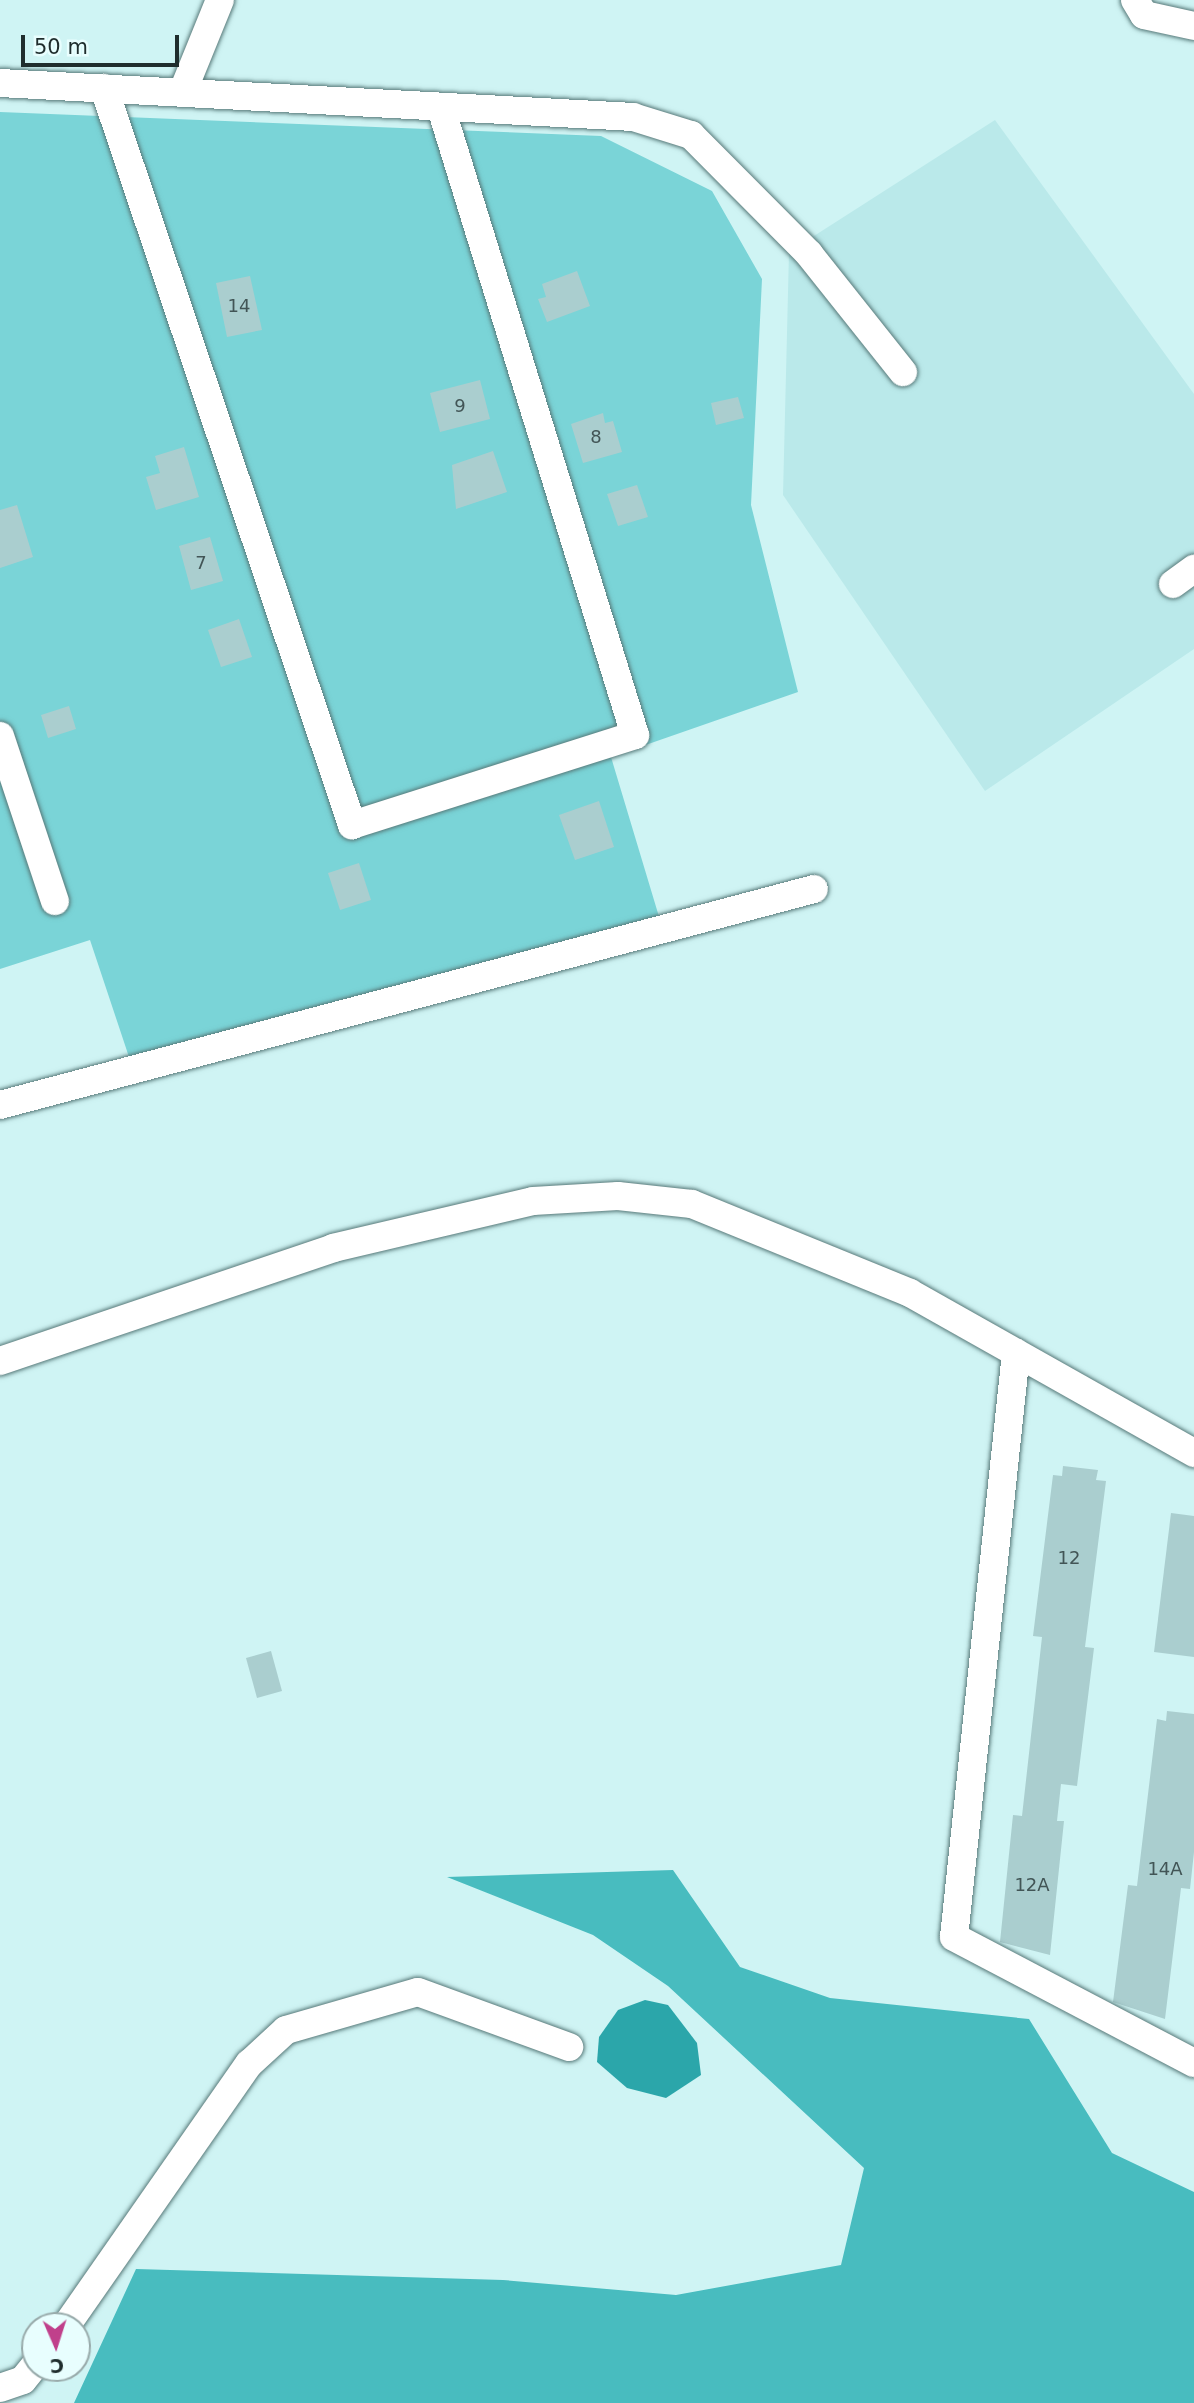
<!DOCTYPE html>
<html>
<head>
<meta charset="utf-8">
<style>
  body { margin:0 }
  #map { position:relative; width:1194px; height:2403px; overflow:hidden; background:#cff4f4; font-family:"DejaVu Sans",sans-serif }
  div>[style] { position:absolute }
  .built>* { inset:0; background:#bae9ea }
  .green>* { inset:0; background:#7ad4d7 }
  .forest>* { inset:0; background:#48bcbf }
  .water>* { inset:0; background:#2ba6aa }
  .building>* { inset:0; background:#aacecf }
  .roads { filter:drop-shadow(0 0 2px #577979) drop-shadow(0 0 2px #577979) }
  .minor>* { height:28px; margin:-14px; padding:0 14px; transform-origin:14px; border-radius:14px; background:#fff }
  span { translate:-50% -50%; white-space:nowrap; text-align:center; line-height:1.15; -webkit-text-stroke:7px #e8fefe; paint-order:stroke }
  .number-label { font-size:18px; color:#425556 }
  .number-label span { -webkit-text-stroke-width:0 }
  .north { position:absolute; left:21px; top:2312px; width:70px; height:70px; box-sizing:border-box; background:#e8fefe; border:2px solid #98aaaa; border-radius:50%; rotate:177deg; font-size:19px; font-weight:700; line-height:28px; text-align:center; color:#1f2d2d }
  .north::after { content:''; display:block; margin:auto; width:24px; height:32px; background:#c0408b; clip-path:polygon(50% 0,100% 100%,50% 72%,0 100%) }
  .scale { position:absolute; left:21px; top:35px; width:158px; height:32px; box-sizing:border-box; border:4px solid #1f2d2d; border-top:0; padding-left:9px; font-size:21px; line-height:24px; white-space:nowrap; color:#1f2d2d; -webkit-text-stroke:5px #e8fefe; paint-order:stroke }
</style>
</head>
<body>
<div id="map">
  <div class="built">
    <div style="clip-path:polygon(995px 120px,1194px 394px,1194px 649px,985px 791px,783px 495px,789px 252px)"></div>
  </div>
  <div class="green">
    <div style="clip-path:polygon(0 112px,601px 136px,712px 191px,762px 279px,751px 505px,798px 692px,611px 757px,660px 920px,131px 1063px,90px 940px,0 969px)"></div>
  </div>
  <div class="forest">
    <div style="clip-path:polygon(673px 1870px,740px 1967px,830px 1998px,1029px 2019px,1112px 2153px,1194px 2192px,1194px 2403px,74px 2403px,136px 2269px,503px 2280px,676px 2295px,841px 2265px,864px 2168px,668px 1986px,593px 1935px,447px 1877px)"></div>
  </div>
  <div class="water">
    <div style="clip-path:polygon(645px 2000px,668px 2005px,697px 2043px,701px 2075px,666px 2098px,627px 2088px,597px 2062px,599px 2037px,618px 2010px)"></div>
  </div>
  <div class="building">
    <div style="clip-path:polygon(577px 271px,590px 306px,547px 322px,538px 299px,546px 297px,542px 284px)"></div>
    <div style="clip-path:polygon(250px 276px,262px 330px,227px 337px,216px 283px)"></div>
    <div style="clip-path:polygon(480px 380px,490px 419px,440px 432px,430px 393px)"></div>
    <div style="clip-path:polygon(738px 397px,744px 418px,716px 425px,711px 403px)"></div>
    <div style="clip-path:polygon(603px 413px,605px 423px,613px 421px,622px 452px,583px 463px,571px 424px)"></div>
    <div style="clip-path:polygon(184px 447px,199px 497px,156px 510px,146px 477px,160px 473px,155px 456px)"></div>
    <div style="clip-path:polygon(493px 451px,507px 492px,456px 509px,452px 465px)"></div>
    <div style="clip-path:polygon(637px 485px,648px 517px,618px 526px,607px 494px)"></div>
    <div style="clip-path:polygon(17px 505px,33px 557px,0 568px,0 510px)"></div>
    <div style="clip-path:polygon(210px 537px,223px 581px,191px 590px,179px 546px)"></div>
    <div style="clip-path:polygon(239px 619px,252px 657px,221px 667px,208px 630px)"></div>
    <div style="clip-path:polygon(69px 706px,76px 729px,48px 738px,41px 715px)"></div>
    <div style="clip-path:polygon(599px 801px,614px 847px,575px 860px,559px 815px)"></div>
    <div style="clip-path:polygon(359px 863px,371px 900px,340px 910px,328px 873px)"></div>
    <div style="clip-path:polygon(1063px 1466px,1098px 1470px,1096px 1480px,1106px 1481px,1085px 1647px,1094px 1648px,1077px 1786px,1061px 1784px,1057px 1821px,1064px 1821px,1050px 1955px,1000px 1942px,1013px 1815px,1022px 1816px,1042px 1637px,1033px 1636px,1053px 1475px,1062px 1476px)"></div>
    <div style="clip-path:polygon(1171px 1513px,1194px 1516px,1194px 1657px,1154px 1652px)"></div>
    <div style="clip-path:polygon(271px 1651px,282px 1691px,257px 1698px,246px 1658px)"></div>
    <div style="clip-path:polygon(1167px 1711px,1194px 1714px,1194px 1852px,1190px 1889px,1181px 1888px,1165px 2019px,1113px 2002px,1128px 1885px,1137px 1886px,1157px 1719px,1166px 1721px)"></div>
  </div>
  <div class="roads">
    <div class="minor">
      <div style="left:1135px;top:0;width:17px;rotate:59deg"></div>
      <div style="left:1144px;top:15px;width:51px;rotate:12.4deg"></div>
      <div style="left:0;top:83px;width:634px;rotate:3.07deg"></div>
      <div style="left:633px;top:117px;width:61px;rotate:17.2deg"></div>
      <div style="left:691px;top:135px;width:168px;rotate:45.2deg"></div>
      <div style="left:809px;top:254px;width:151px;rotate:51.5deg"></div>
      <div style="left:104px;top:88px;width:778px;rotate:71.4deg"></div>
      <div style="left:352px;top:825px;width:297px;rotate:-17.6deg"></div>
      <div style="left:635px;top:735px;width:656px;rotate:-107.19deg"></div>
      <div style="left:183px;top:91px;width:98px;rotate:-67.9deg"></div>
      <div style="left:1173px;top:584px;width:26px;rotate:-36deg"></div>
      <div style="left:0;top:736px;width:174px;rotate:71.6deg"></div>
      <div style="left:0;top:1105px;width:842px;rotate:-14.86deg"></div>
      <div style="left:1016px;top:1353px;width:587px;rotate:96.06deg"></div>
      <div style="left:954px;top:1937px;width:271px;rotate:27.7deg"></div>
      <div style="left:0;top:1361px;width:352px;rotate:-18.7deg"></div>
      <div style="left:333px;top:1248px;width:205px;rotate:-13.2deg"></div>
      <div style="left:533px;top:1201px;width:85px;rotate:-3.4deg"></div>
      <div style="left:618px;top:1196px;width:74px;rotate:6.2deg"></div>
      <div style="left:692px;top:1204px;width:235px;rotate:22.2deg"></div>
      <div style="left:910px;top:1293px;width:326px;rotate:29.4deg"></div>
      <div style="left:66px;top:2326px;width:320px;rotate:-55.1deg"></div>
      <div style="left:249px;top:2064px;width:50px;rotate:-42.6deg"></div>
      <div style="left:286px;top:2030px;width:137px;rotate:-16.1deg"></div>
      <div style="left:418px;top:1992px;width:161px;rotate:20deg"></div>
      <div style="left:0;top:2388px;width:24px;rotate:-19deg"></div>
      <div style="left:23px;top:2380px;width:19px;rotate:-51deg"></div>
    </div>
  </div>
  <div class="number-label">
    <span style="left:239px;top:306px">14</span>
    <span style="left:460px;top:406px">9</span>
    <span style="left:596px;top:437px">8</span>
    <span style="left:201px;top:563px">7</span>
    <span style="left:1069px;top:1558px">12</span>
    <span style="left:1165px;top:1869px">14А</span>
    <span style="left:1032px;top:1885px">12А</span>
  </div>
  <div class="north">С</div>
  <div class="scale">50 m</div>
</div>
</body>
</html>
